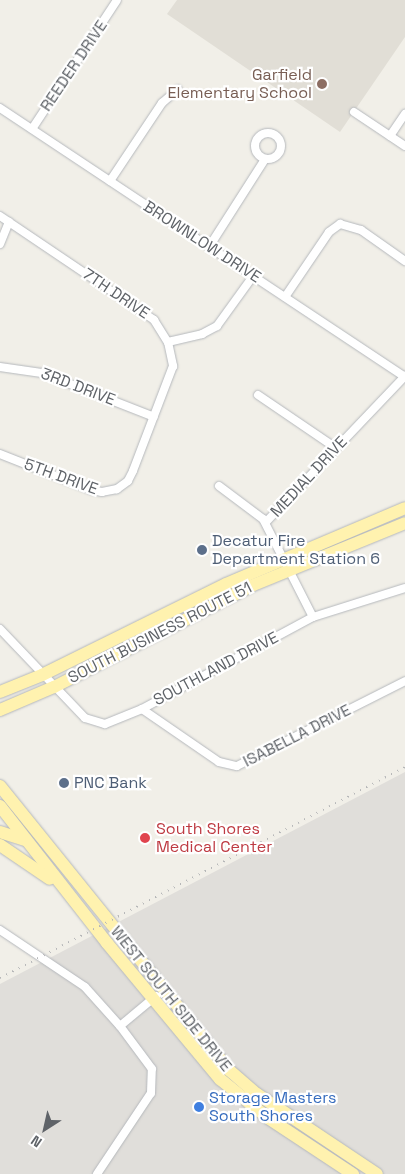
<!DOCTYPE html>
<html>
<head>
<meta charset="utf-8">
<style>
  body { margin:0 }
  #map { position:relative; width:405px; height:1174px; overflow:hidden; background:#f1efe8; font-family:"Space Grotesk",sans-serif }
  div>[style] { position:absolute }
  .industrial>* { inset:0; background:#e0deda }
  .education>* { inset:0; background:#e1ded6 }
  .roads { filter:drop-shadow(0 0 1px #b5b8bc) drop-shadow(0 0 1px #b5b8bc) }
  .street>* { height:8px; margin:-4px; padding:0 4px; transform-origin:4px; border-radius:4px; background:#fff }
  .street>.ring { margin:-4px; padding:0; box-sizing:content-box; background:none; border:8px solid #fff; border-radius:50% }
  .primary>* { height:12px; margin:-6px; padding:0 6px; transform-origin:6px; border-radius:6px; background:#fff2af }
  .rail>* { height:2px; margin-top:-1px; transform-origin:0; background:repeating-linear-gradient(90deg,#b6b7b8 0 1px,transparent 0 7px) }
  .dots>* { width:14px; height:14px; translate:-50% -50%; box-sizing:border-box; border:2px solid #fff; border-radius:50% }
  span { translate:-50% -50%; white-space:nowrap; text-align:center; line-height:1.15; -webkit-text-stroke:4.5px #fff; paint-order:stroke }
  .street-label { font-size:16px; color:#5f6368 }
  .education-label { font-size:16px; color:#785e54 }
  .right { translate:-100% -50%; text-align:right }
  .service-label { font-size:16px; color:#4e5e75 }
  .left { translate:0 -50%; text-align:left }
  .health-label { font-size:16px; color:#be3a42 }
  .shop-label { font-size:16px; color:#366cbe }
  .north { position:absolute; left:20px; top:1104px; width:50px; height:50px; -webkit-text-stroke:4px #fff; paint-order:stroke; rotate:215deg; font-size:14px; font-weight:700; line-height:20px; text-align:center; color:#5f6368 }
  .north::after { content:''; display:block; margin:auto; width:18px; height:22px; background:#5f6368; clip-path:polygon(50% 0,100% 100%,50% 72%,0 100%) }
</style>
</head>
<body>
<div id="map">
  <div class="industrial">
    <div style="clip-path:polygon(405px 772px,405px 1174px,0 1174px,0 984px)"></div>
  </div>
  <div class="education">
    <div style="clip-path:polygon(177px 0,405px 0,405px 37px,340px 132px,167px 14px)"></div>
  </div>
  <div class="roads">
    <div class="street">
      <div style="left:0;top:108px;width:486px;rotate:33.6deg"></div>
      <div style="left:354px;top:112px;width:61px;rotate:33.7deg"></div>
      <div style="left:32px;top:129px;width:154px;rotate:-56.6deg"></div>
      <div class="ring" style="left:255px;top:133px;width:18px;height:18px"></div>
      <div style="left:390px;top:136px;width:27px;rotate:-56deg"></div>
      <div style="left:110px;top:181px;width:94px;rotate:-56.3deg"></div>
      <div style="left:162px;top:103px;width:21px;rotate:-41deg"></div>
      <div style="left:0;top:216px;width:186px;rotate:34deg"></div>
      <div style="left:154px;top:320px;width:26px;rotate:58deg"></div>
      <div style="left:168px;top:342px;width:25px;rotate:78deg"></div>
      <div style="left:173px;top:366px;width:112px;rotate:110.9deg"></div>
      <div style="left:133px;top:471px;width:11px;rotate:117deg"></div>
      <div style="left:128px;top:481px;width:14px;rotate:144deg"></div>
      <div style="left:117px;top:489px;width:15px;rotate:169deg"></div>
      <div style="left:102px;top:492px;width:11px;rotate:-170deg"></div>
      <div style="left:91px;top:490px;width:98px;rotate:-158.4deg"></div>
      <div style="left:0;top:244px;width:24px;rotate:-68deg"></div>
      <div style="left:209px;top:247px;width:104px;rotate:-57.5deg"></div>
      <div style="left:285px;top:297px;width:78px;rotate:-55.9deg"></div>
      <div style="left:329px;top:232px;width:14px;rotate:-36deg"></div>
      <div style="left:340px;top:224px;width:22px;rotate:16deg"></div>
      <div style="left:361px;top:230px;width:54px;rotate:35.2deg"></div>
      <div style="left:168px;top:342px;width:35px;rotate:-13deg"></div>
      <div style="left:202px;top:334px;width:17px;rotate:-28deg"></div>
      <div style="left:217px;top:326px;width:62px;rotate:-54.2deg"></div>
      <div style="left:0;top:367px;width:42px;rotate:8.1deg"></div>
      <div style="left:42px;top:373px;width:120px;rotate:21.4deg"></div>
      <div style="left:258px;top:395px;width:94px;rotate:34.2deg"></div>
      <div style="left:219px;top:486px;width:55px;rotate:36.9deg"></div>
      <div style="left:263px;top:519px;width:110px;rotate:63deg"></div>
      <div style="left:266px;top:522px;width:202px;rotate:-46.4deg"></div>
      <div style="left:0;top:629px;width:123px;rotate:46.3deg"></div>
      <div style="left:85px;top:718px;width:21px;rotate:17deg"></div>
      <div style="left:105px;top:724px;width:40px;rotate:-22deg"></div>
      <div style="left:142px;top:709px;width:194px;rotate:-28.3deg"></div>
      <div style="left:313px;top:617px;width:96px;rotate:-17.5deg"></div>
      <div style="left:142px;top:709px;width:93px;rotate:34.5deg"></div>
      <div style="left:219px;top:762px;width:18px;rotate:13deg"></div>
      <div style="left:237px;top:766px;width:188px;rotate:-26.8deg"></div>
      <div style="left:0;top:930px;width:102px;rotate:33.8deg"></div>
      <div style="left:85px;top:987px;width:52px;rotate:48.1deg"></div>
      <div style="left:97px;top:1174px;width:97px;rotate:-56.3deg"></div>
      <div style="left:151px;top:1093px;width:24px;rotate:-88deg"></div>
      <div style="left:152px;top:1069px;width:54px;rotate:-126.7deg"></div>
      <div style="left:120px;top:1026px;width:47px;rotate:-39.8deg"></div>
    </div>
    <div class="primary">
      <div style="left:0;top:692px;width:45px;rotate:-22deg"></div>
      <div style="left:42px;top:675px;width:205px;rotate:-26.3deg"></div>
      <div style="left:226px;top:584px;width:194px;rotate:-23deg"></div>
      <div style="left:0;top:710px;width:59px;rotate:-23.1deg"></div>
      <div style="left:54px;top:687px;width:221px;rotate:-27.1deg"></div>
      <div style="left:251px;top:586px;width:166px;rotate:-22.2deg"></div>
      <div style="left:0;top:786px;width:365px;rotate:51.1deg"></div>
      <div style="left:229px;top:1070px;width:37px;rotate:41deg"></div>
      <div style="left:257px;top:1094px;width:144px;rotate:33.7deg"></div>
      <div style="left:0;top:806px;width:174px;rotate:52deg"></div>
      <div style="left:107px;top:943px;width:177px;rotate:50.3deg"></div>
      <div style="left:220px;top:1079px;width:62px;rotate:39.1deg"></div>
      <div style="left:268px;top:1118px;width:102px;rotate:33.4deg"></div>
      <div style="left:0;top:832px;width:28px;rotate:18deg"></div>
      <div style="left:0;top:845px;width:60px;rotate:34.2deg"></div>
    </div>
  </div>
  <div class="rail">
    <div style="left:0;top:978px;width:457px;rotate:-27.5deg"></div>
  </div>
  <div class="dots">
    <div style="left:322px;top:84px;background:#8d6e63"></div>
    <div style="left:202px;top:550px;background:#5c6f8a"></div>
    <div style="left:64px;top:783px;background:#5c6f8a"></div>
    <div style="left:145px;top:838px;background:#e0444e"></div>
    <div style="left:199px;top:1107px;background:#3f7fe0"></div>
  </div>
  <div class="street-label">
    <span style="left:74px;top:66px;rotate:-56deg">REEDER DRIVE</span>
    <span style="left:202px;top:242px;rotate:33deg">BROWNLOW DRIVE</span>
    <span style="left:116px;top:294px;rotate:34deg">7TH DRIVE</span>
    <span style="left:78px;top:387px;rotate:21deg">3RD DRIVE</span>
    <span style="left:61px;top:477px;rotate:20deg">5TH DRIVE</span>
    <span style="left:309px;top:477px;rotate:-47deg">MEDIAL DRIVE</span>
    <span style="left:160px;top:633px;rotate:-27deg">SOUTH BUSINESS ROUTE 51</span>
    <span style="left:216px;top:669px;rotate:-28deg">SOUTHLAND DRIVE</span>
    <span style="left:297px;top:736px;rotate:-27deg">ISABELLA DRIVE</span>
    <span style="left:171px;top:999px;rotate:51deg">WEST SOUTH SIDE DRIVE</span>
  </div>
  <div class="education-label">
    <span class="right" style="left:312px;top:84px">Garfield<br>Elementary School</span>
  </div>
  <div class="service-label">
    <span class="left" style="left:212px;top:550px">Decatur Fire<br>Department Station 6</span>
    <span class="left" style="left:74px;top:783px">PNC Bank</span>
  </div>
  <div class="health-label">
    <span class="left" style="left:156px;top:838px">South Shores<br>Medical Center</span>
  </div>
  <div class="shop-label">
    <span class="left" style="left:209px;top:1107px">Storage Masters<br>South Shores</span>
  </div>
  <div class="north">N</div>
</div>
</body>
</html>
